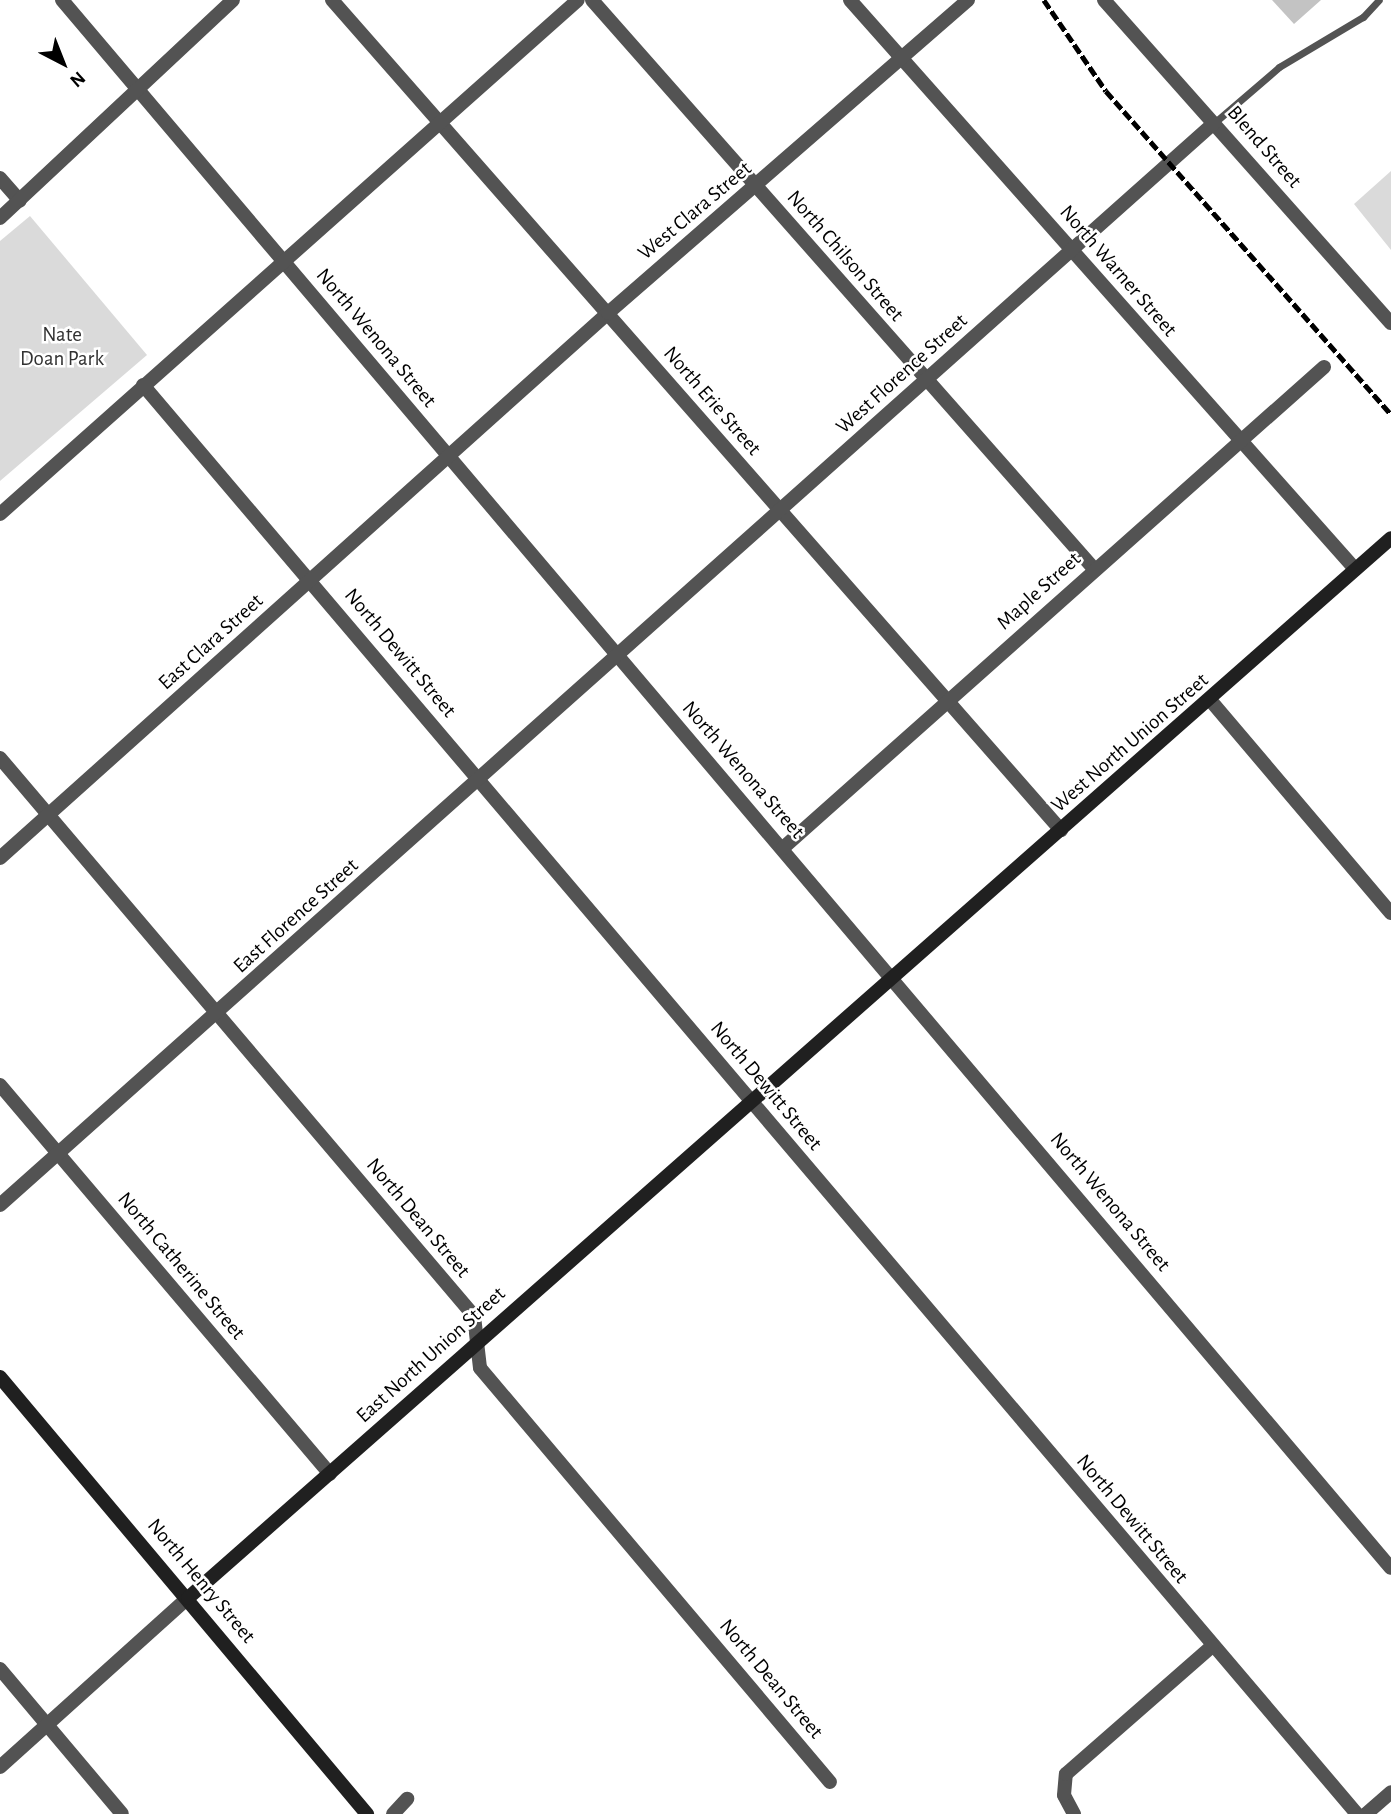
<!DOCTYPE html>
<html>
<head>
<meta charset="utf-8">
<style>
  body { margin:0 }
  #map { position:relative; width:1391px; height:1814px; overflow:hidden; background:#fff; font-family:"Alegreya Sans",sans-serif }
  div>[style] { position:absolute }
  .green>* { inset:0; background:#dadada }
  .building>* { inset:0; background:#c3c3c3 }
  .lane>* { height:7px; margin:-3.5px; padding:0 3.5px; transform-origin:3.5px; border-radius:3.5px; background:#535353 }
  .street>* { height:14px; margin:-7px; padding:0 7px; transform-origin:7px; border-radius:7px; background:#535353 }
  .secondary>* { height:14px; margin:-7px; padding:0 7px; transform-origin:7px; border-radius:7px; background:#202020 }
  .rail>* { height:4.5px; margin-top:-2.25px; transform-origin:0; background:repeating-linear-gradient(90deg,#000 0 10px,transparent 0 13.5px) }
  span { translate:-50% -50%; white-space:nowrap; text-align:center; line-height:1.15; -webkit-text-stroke:5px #fff; paint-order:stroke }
  .street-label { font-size:21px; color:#000 }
  .park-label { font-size:21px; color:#313131 }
  .north { position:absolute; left:28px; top:28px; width:70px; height:70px; -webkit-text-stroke:5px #fff; paint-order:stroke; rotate:138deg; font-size:19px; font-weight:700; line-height:28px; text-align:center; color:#000 }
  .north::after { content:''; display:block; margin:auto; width:24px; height:32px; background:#000; clip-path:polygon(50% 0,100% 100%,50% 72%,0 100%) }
</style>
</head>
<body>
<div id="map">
  <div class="green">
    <div style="clip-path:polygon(1391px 171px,1391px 250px,1354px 204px)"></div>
    <div style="clip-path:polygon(30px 216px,147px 355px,0 481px,0 241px)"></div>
  </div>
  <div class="building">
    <div style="clip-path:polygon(1272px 0,1321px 0,1294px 24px)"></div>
  </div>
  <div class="lane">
    <div style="left:1214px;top:123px;width:86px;rotate:-40.7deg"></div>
    <div style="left:1279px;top:67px;width:98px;rotate:-30.8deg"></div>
    <div style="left:1363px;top:17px;width:23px;rotate:-47deg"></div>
  </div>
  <div class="street">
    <div style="left:62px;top:0;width:2055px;rotate:49.72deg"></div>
    <div style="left:332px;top:0;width:1105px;rotate:48.71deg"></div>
    <div style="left:592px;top:0;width:760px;rotate:48.57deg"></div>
    <div style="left:850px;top:0;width:761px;rotate:48.41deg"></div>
    <div style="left:1104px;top:0;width:432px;rotate:48.4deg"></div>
    <div style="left:0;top:178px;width:30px;rotate:49deg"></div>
    <div style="left:0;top:218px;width:319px;rotate:-43.1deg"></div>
    <div style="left:143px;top:385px;width:1875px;rotate:49.65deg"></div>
    <div style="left:0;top:514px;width:773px;rotate:-41.65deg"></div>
    <div style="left:1211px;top:701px;width:278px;rotate:49.7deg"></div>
    <div style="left:0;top:758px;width:732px;rotate:49.65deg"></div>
    <div style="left:474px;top:1316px;width:52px;rotate:83.4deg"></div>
    <div style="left:480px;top:1368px;width:542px;rotate:49.79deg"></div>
    <div style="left:783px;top:848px;width:724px;rotate:-41.64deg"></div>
    <div style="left:0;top:858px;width:817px;rotate:-41.87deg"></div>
    <div style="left:608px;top:313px;width:477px;rotate:-41deg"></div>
    <div style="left:0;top:1085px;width:510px;rotate:49.69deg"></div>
    <div style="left:0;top:1205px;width:1626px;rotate:-41.71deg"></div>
    <div style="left:0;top:1669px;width:189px;rotate:49.9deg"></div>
    <div style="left:0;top:1767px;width:253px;rotate:-42deg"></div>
    <div style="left:393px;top:1814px;width:21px;rotate:-47deg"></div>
    <div style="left:1074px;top:1814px;width:21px;rotate:-118deg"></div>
    <div style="left:1064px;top:1795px;width:21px;rotate:-85deg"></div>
    <div style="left:1066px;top:1774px;width:194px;rotate:-41.2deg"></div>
    <div style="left:1366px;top:1814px;width:33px;rotate:-41deg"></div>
  </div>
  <div class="secondary">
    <div style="left:0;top:1377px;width:571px;rotate:49.98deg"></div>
    <div style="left:188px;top:1598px;width:1603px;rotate:-41.38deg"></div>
  </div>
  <div class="rail">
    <div style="left:1044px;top:0;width:110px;rotate:55.7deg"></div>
    <div style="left:1106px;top:91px;width:431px;rotate:48.6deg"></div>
  </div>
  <div class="street-label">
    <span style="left:1264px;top:147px;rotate:49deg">Blend Street</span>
    <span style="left:695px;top:211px;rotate:-40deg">West Clara Street</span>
    <span style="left:845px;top:256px;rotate:49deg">North Chilson Street</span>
    <span style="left:1118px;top:271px;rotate:49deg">North Warner Street</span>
    <span style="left:376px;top:338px;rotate:50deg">North Wenona Street</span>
    <span style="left:902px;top:374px;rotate:-42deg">West Florence Street</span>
    <span style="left:712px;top:401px;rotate:49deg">North Erie Street</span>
    <span style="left:1039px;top:591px;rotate:-42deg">Maple Street</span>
    <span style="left:211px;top:642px;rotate:-42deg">East Clara Street</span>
    <span style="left:400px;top:653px;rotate:50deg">North Dewitt Street</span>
    <span style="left:1130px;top:743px;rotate:-41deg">West North Union Street</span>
    <span style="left:743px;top:770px;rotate:49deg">North Wenona Street</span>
    <span style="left:296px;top:916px;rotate:-42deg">East Florence Street</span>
    <span style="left:766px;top:1086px;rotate:50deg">North Dewitt Street</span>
    <span style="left:1110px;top:1202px;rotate:50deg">North Wenona Street</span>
    <span style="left:418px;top:1218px;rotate:50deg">North Dean Street</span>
    <span style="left:181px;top:1266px;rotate:50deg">North Catherine Street</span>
    <span style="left:431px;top:1355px;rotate:-42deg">East North Union Street</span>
    <span style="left:1132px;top:1519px;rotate:50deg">North Dewitt Street</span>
    <span style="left:201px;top:1581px;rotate:50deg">North Henry Street</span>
    <span style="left:771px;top:1679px;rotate:50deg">North Dean Street</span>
  </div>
  <div class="park-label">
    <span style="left:62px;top:347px">Nate<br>Doan Park</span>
  </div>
  <div class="north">N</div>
</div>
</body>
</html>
